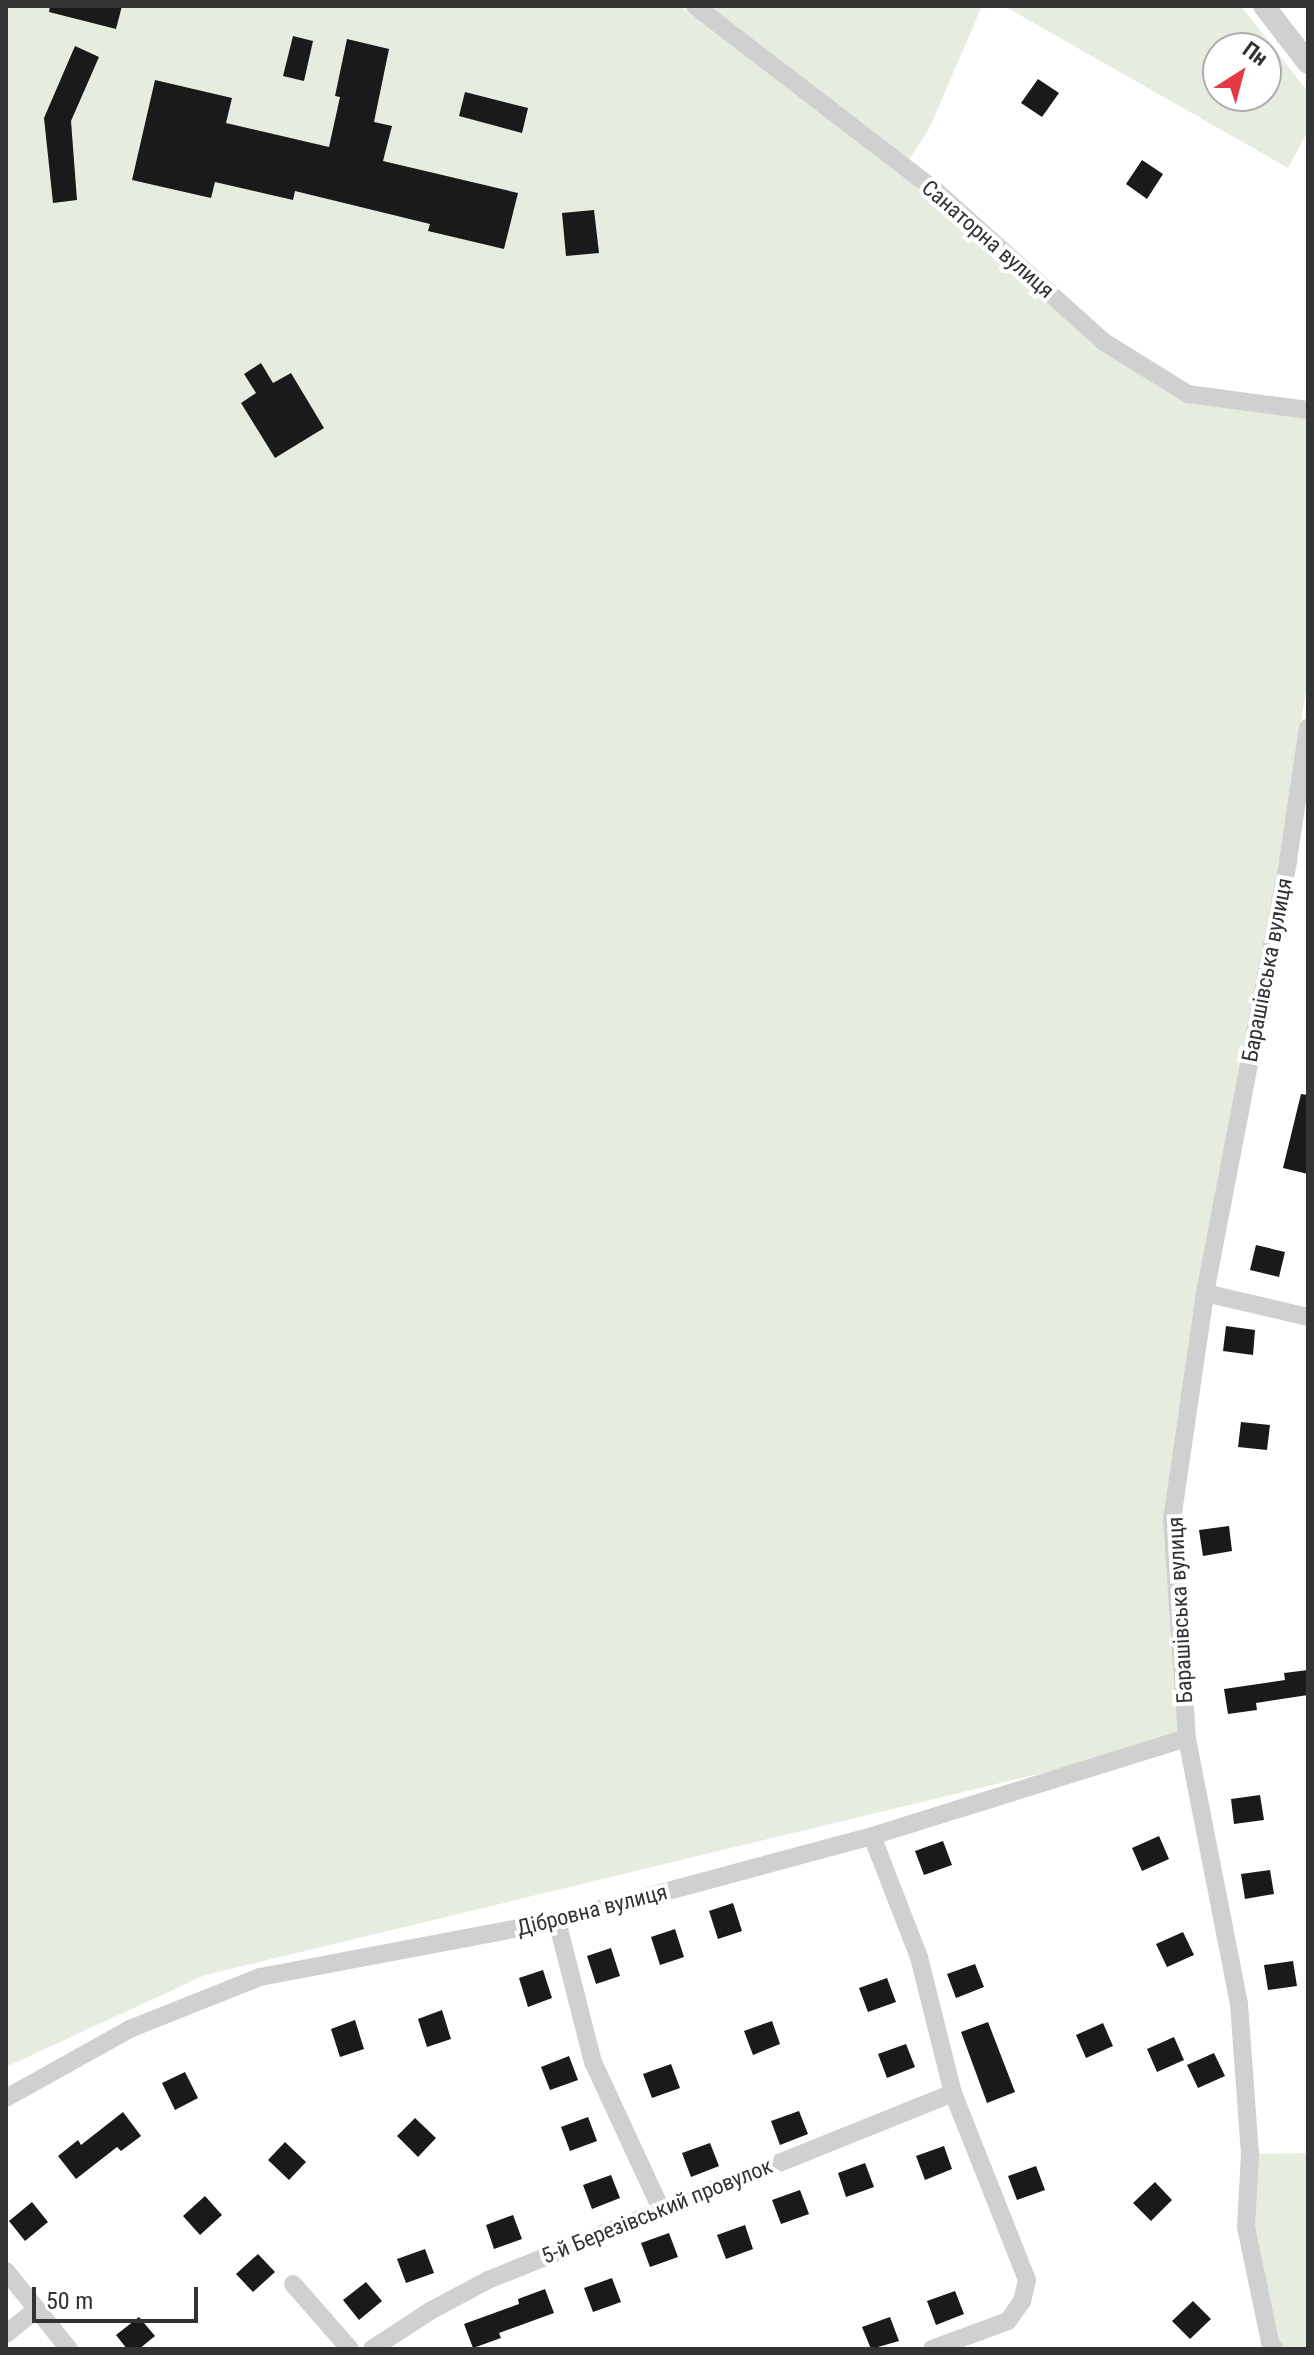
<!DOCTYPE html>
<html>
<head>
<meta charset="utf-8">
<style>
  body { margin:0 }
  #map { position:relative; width:1314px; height:2355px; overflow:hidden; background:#fff; font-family:"Roboto Condensed",sans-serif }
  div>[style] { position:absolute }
  .green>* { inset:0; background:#e6ecdf }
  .building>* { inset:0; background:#1a1a1a }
  .minor>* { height:18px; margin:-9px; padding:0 9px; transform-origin:9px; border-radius:9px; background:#d0d0d0 }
  .tertiary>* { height:22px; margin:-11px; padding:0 11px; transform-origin:11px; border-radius:11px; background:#d0d0d0 }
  span { translate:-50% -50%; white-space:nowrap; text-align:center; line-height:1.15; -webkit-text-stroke:8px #fff; paint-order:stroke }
  .street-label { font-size:22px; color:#333 }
  .frame { position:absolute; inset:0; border:8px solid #333; pointer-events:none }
  .north { position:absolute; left:1202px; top:32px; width:80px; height:80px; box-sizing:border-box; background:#fff; border:2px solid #adadad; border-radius:50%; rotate:36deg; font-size:22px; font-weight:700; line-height:32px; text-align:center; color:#333 }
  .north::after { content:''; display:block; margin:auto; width:28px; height:36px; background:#e63946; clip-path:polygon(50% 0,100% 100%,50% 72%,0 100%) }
  .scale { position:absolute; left:32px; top:2287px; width:166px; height:36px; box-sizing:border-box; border:4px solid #333; border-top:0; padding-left:10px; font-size:24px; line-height:28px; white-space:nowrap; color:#333; -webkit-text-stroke:6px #fff; paint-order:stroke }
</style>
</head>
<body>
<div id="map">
  <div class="green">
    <div style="clip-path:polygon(6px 6px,679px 6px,910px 175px,1104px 342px,1188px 394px,1308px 408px,1308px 678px,1172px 1520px,1187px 1738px,205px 1975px,6px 2067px)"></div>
    <div style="clip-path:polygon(694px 6px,982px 6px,930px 127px,909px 160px)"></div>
    <div style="clip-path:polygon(evenodd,1004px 6px,1241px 6px,1308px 92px,1308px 131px,1288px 168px,1004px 6px,1266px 48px,1266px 96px,1218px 96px,1218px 48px,1266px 48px)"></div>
    <div style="clip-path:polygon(1308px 2153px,1308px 2349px,1275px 2349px,1246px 2227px,1250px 2154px)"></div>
  </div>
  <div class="building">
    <div style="clip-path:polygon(50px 6px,122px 6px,116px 29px,49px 12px)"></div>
    <div style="clip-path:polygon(293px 36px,313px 41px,304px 81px,283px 76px)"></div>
    <div style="clip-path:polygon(347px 39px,389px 49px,374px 122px,392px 126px,383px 161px,518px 193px,504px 249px,428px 231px,430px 224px,295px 191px,293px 200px,215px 182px,211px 198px,132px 180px,155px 80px,232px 98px,226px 123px,329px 147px,340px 97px,335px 96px)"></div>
    <div style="clip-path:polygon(75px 46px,99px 57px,71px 121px,77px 200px,53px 203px,44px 118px)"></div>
    <div style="clip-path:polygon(1038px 79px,1059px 93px,1042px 117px,1021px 103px)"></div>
    <div style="clip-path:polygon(465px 92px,528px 108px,522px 133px,459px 116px)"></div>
    <div style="clip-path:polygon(1142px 160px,1163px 174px,1147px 199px,1126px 184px)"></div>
    <div style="clip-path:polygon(594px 210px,599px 253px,566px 256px,562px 213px)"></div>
    <div style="clip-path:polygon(261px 363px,273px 383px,291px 373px,324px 428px,275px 458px,241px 403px,256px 393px,244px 374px)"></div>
    <div style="clip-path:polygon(1301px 1094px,1308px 1095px,1308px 1174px,1283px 1168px)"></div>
    <div style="clip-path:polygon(1256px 1245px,1285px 1252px,1279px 1277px,1250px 1270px)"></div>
    <div style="clip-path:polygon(1226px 1326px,1255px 1330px,1253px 1355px,1223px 1351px)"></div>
    <div style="clip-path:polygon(1241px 1422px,1270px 1425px,1267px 1450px,1238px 1447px)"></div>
    <div style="clip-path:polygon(1229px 1526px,1232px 1551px,1203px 1556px,1199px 1530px)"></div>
    <div style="clip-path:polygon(1308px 1670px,1308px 1695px,1256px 1703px,1257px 1710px,1228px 1714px,1224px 1689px,1285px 1680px,1284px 1673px)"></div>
    <div style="clip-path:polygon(1260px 1795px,1264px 1820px,1234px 1824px,1231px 1799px)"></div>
    <div style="clip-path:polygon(1159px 1836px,1169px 1859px,1142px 1871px,1132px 1848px)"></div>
    <div style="clip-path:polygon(943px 1841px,952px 1865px,924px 1875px,915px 1851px)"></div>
    <div style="clip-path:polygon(1270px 1870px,1274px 1894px,1245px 1899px,1241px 1874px)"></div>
    <div style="clip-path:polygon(733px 1903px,742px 1931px,718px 1939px,709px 1911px)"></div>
    <div style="clip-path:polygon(675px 1929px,684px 1957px,660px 1965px,651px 1937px)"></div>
    <div style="clip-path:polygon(1183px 1932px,1194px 1955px,1167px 1967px,1156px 1944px)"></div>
    <div style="clip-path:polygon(611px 1948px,620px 1976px,596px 1984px,587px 1956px)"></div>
    <div style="clip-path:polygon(1293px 1961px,1297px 1986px,1268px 1990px,1264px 1965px)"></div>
    <div style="clip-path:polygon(975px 1964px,984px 1987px,956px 1998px,947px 1974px)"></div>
    <div style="clip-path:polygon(543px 1970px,552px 1998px,528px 2007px,519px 1978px)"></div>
    <div style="clip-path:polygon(887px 1978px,896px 2002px,868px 2012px,859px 1988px)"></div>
    <div style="clip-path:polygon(442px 2010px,451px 2039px,427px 2047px,418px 2019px)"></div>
    <div style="clip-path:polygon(355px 2020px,364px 2049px,340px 2057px,331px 2029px)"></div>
    <div style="clip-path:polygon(772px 2021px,780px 2044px,753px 2055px,744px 2031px)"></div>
    <div style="clip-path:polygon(988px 2022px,1015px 2092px,987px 2103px,961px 2032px)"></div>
    <div style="clip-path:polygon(1103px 2023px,1113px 2046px,1086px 2058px,1076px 2035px)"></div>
    <div style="clip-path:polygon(1174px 2037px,1184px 2060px,1157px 2072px,1147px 2049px)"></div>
    <div style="clip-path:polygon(906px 2044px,915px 2067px,887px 2078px,878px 2054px)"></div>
    <div style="clip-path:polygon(1214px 2053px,1225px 2076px,1198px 2088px,1187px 2065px)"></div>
    <div style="clip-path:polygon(569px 2056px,578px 2080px,550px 2090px,541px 2067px)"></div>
    <div style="clip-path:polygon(671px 2064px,680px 2088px,652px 2098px,643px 2074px)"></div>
    <div style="clip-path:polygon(185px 2072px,198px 2098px,175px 2110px,162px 2083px)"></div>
    <div style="clip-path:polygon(799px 2111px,808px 2134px,780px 2145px,771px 2121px)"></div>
    <div style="clip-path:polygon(123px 2112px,141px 2136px,121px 2151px,117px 2147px,76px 2179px,58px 2156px,78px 2140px,81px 2145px)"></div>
    <div style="clip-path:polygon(588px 2117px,597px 2141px,570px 2151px,561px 2127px)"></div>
    <div style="clip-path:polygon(415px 2118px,436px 2138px,418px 2157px,397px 2136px)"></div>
    <div style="clip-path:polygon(285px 2142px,306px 2162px,289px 2180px,268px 2160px)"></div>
    <div style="clip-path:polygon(710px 2143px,719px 2166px,691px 2177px,682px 2153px)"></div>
    <div style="clip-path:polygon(944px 2146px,952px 2169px,925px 2180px,916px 2156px)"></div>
    <div style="clip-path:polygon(865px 2163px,874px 2187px,846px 2197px,838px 2173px)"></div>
    <div style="clip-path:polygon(1036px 2166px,1045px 2190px,1017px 2200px,1008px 2176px)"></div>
    <div style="clip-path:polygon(611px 2175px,620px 2198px,592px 2209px,583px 2185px)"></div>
    <div style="clip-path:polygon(1155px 2182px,1172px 2200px,1151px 2221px,1133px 2203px)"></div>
    <div style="clip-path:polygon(800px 2190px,809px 2214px,781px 2224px,772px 2200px)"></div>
    <div style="clip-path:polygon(205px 2196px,222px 2215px,200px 2235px,183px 2216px)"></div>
    <div style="clip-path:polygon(32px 2202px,48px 2222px,25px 2241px,9px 2221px)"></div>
    <div style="clip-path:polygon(513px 2215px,522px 2239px,494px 2249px,486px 2225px)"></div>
    <div style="clip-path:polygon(745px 2225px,753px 2249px,726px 2259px,717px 2235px)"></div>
    <div style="clip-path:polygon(669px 2233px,678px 2257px,650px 2267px,641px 2243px)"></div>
    <div style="clip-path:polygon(425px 2249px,434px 2273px,406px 2283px,397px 2259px)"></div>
    <div style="clip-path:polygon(258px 2254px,275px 2272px,253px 2292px,236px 2274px)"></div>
    <div style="clip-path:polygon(612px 2278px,621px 2302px,593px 2312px,584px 2288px)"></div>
    <div style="clip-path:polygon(366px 2282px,382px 2301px,359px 2320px,343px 2300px)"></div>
    <div style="clip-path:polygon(545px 2289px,554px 2313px,499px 2333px,501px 2338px,473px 2348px,464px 2324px,519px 2304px,518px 2299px)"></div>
    <div style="clip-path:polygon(955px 2291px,964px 2314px,936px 2325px,927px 2301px)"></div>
    <div style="clip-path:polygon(1193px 2301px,1211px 2319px,1190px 2339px,1172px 2321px)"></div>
    <div style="clip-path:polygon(139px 2317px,155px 2336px,139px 2349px,127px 2349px,116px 2335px)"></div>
    <div style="clip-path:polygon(890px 2317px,899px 2341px,871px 2349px,862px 2327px)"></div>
  </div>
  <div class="minor">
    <div style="left:695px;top:6px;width:305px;rotate:37.5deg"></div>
    <div style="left:937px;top:192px;width:224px;rotate:41.9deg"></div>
    <div style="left:1104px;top:342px;width:99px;rotate:31.8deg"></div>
    <div style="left:1188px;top:394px;width:121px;rotate:7.6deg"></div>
    <div style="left:1205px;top:1293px;width:106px;rotate:13.1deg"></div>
    <div style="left:872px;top:1836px;width:130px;rotate:68.8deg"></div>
    <div style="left:919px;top:1957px;width:140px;rotate:76deg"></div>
    <div style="left:953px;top:2093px;width:201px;rotate:68.4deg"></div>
    <div style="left:1027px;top:2280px;width:22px;rotate:103deg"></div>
    <div style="left:1022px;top:2301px;width:24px;rotate:125deg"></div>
    <div style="left:1008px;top:2321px;width:81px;rotate:159.8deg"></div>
    <div style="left:557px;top:1921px;width:146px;rotate:75.7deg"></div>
    <div style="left:593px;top:2062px;width:162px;rotate:65.2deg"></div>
    <div style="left:6px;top:2098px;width:144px;rotate:-29.1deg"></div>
    <div style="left:132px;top:2028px;width:138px;rotate:-21.7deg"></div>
    <div style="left:260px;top:1977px;width:302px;rotate:-10.7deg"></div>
    <div style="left:557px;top:1921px;width:326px;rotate:-15.1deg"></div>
    <div style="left:872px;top:1836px;width:330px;rotate:-17.3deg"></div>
    <div style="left:6px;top:2271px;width:100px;rotate:51.1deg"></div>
    <div style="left:293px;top:2284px;width:86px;rotate:48.8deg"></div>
    <div style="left:6px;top:2334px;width:40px;rotate:-39deg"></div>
    <div style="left:372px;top:2349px;width:69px;rotate:-33.2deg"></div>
    <div style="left:430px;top:2311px;width:66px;rotate:-28.1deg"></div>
    <div style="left:488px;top:2280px;width:501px;rotate:-21.91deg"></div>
    <div style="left:1275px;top:2349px;width:9px;rotate:-126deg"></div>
    <div style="left:1270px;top:2342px;width:117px;rotate:-101.8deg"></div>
    <div style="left:1246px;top:2227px;width:73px;rotate:-86.9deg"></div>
    <div style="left:1250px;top:2154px;width:150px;rotate:-94.2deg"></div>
    <div style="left:1239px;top:2004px;width:271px;rotate:-101.1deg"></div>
    <div style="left:1187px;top:1738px;width:219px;rotate:-93.9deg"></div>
    <div style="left:1172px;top:1520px;width:229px;rotate:-81.7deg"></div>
    <div style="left:1205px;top:1293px;width:441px;rotate:-79.1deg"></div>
    <div style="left:1288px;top:860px;width:134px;rotate:-81.4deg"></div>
  </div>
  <div class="tertiary">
    <div style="left:1264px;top:6px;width:72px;rotate:52.3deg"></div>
  </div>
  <div class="street-label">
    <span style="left:988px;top:239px;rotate:41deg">Санаторна вулиця</span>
    <span style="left:1267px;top:970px;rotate:-79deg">Барашівська вулиця</span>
    <span style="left:1180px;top:1610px;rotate:-93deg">Барашівська вулиця</span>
    <span style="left:592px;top:1910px;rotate:-14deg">Дібровна вулиця</span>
    <span style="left:657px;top:2211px;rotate:-22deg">5-й Березівський провулок</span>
  </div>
  <div class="frame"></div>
  <div class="north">Пн</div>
  <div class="scale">50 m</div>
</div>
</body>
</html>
